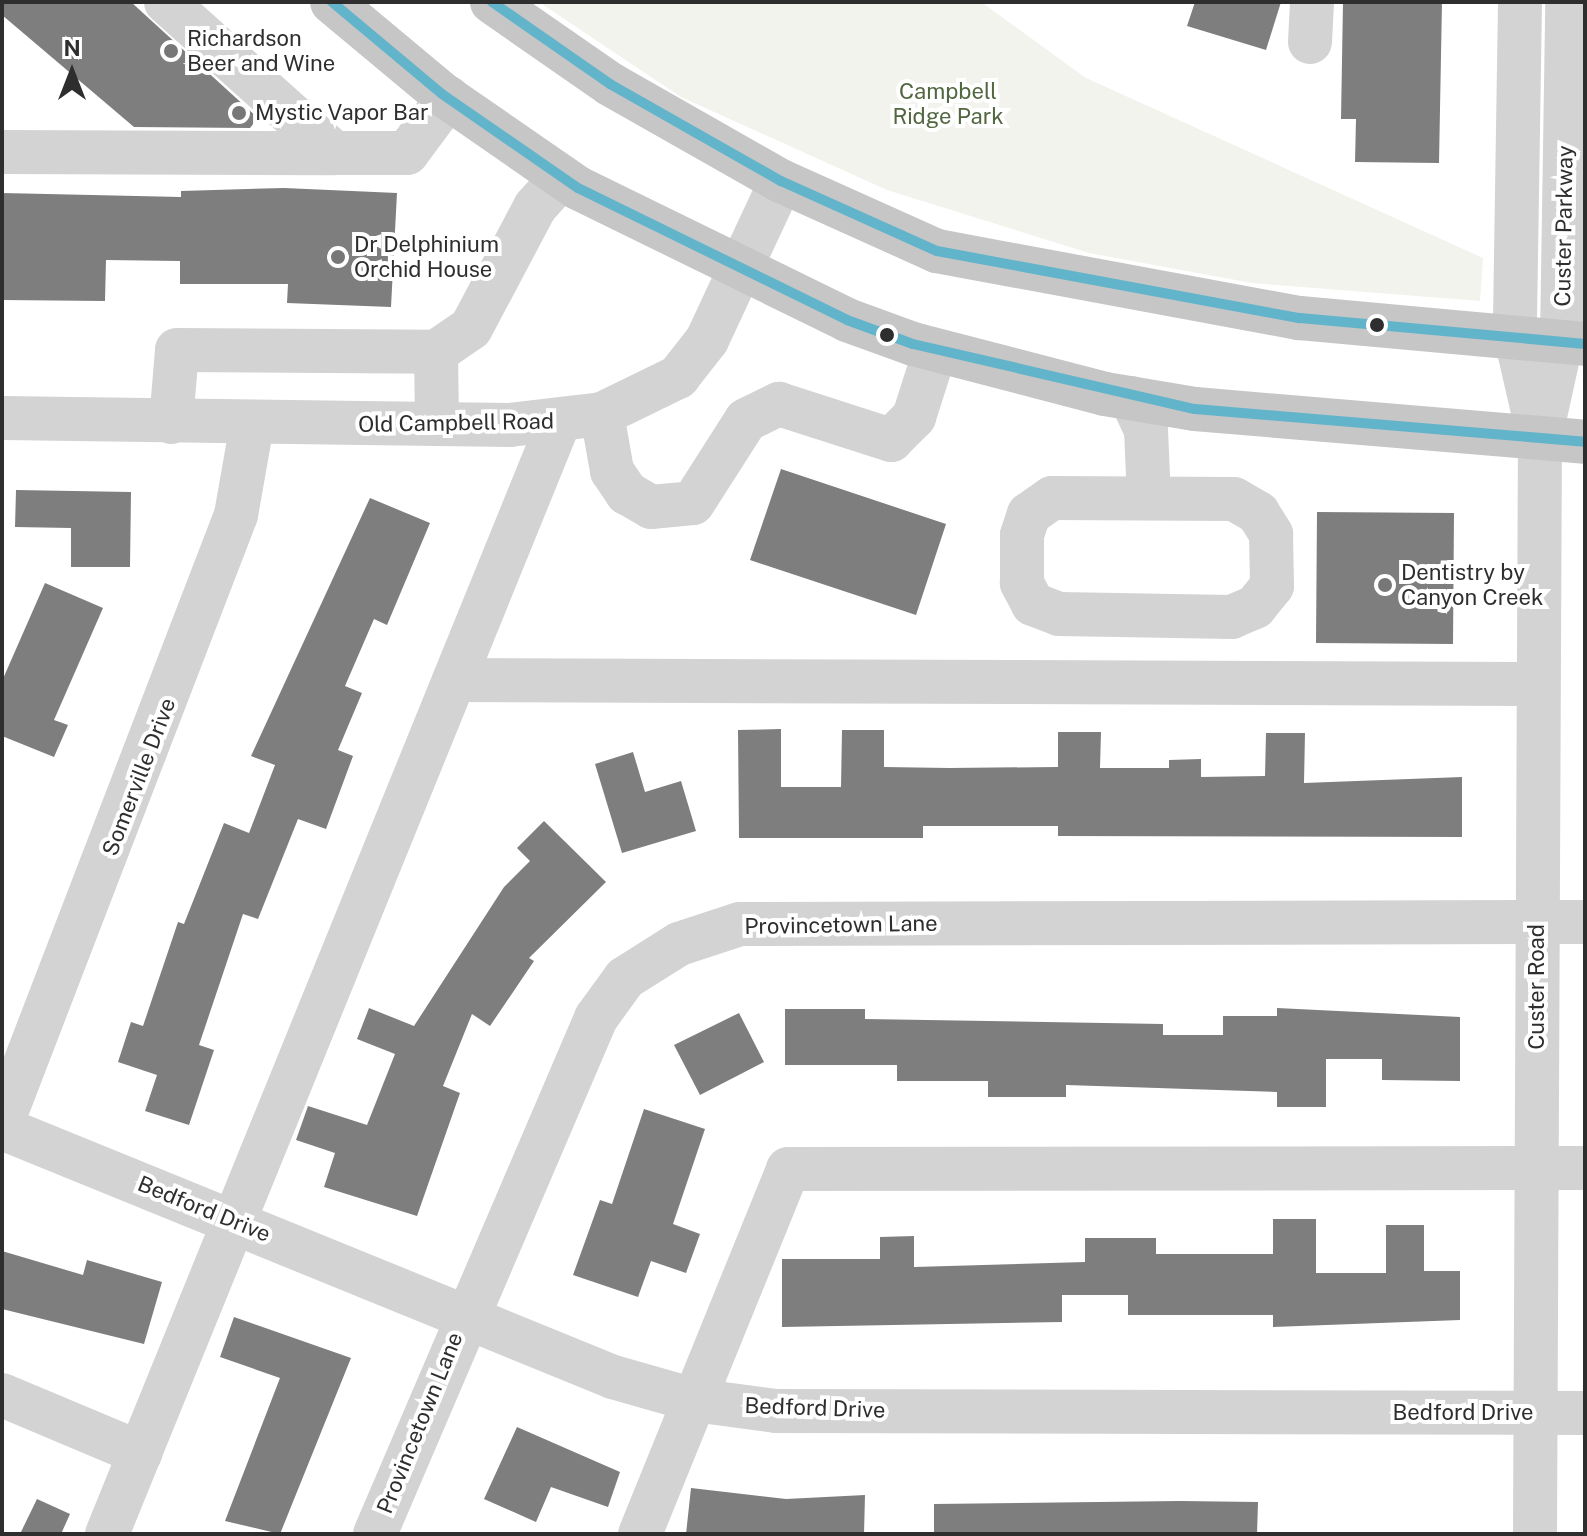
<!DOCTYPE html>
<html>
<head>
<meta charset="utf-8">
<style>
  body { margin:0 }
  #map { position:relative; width:1587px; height:1536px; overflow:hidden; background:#fff; font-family:"Public Sans",sans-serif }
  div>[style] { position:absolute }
  .green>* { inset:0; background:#f1f3ec }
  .building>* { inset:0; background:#7e7e7e }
  .minor>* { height:44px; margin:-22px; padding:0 22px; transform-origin:22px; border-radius:22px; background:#d3d3d3 }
  .major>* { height:44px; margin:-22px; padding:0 22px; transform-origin:22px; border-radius:22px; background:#c6c6c6 }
  .bus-1>* { height:10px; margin:-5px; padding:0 5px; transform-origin:5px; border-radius:5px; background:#62b4cb }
  .dots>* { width:22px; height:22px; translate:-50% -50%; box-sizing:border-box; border:4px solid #fff; border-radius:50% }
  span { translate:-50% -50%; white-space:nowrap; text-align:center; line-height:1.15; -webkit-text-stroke:8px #fff; paint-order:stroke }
  .poi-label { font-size:22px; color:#2e2e2e }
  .left { translate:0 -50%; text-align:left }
  .park-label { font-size:22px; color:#526640 }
  .street-label { font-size:22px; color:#2e2e2e }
  .frame { position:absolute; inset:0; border:4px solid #2e2e2e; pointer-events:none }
  .north { position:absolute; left:32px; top:32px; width:80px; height:80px; -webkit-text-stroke:6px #fff; paint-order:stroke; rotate:0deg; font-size:22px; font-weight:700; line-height:32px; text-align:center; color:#2e2e2e }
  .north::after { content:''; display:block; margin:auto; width:28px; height:36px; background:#2e2e2e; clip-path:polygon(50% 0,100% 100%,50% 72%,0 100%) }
</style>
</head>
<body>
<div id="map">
  <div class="green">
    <div style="clip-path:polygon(539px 2px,981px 2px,1086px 78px,1483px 258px,1480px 301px,1252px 283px,1089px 253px,887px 190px,681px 97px)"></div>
  </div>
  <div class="building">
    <div style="clip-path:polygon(2px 2px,131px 2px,258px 118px,250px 128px,134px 127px,2px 15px)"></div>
    <div style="clip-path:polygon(1195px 2px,1281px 2px,1266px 50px,1187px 26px)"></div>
    <div style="clip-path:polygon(1343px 2px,1442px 2px,1439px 163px,1355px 162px,1356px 119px,1341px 119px)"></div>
    <div style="clip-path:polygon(284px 188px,397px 193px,391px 307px,287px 303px,288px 284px,180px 284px,180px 261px,106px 260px,105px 301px,2px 300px,2px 193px,181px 197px,181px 191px)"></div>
    <div style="clip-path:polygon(781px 469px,946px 524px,916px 615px,750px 560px)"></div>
    <div style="clip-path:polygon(16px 490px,131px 492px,130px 567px,71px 567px,71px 528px,15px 527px)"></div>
    <div style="clip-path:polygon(370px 498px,430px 523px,387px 625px,374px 619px,345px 686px,362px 693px,338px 750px,353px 756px,326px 829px,298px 819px,258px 919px,243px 914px,199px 1045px,214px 1050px,189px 1125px,145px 1111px,157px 1075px,118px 1062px,131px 1022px,143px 1026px,178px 922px,184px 924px,224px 823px,249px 833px,275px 765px,251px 756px)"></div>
    <div style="clip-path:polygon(1317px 512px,1454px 513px,1453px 644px,1316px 643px)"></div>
    <div style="clip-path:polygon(45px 583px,103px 608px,54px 720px,68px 725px,54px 757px,2px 736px,2px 681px)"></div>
    <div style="clip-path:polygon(781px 729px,781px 787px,841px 787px,842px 730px,884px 730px,884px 767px,949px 768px,1058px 767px,1058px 732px,1101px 732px,1100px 768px,1169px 768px,1169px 760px,1201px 759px,1201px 777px,1265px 776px,1266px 733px,1305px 733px,1304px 783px,1462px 777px,1462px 837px,1058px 836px,1058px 826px,923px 826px,923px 838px,739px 838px,738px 730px)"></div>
    <div style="clip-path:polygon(633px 752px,645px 792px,681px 781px,696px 831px,622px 853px,595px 764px)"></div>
    <div style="clip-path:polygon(544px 821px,606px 882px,529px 958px,534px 961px,490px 1026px,472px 1014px,443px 1086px,460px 1093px,417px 1216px,324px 1187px,335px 1153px,296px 1140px,308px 1106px,367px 1125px,395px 1054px,357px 1039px,369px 1008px,414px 1026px,504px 887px,530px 861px,517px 848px)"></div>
    <div style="clip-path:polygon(1277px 1008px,1460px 1017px,1460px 1081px,1382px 1080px,1382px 1059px,1326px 1059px,1326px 1107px,1277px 1107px,1277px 1092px,1066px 1085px,1066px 1097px,988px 1097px,988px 1081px,897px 1081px,897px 1065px,785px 1065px,785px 1009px,865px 1009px,865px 1019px,1163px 1024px,1163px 1035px,1223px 1035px,1223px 1016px,1277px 1016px)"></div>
    <div style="clip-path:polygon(739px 1013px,764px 1062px,700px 1095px,674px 1045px)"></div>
    <div style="clip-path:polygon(644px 1109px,705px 1129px,673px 1224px,700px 1234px,686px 1273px,651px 1261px,638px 1297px,573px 1275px,600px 1200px,612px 1204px)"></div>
    <div style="clip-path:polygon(1273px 1219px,1316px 1219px,1316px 1273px,1386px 1273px,1386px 1225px,1424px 1225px,1424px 1271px,1460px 1271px,1460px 1320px,1273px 1327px,1273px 1315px,1128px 1315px,1128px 1295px,1062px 1295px,1062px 1322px,782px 1327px,782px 1259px,880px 1259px,880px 1237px,914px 1236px,914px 1267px,1085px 1262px,1085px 1238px,1156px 1238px,1156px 1254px,1273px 1254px)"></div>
    <div style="clip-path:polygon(2px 1251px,83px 1275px,87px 1260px,162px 1282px,144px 1344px,2px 1309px)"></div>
    <div style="clip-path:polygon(234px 1317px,351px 1358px,280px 1534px,225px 1521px,280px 1378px,220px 1357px)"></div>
    <div style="clip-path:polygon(517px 1427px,620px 1472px,608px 1507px,551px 1487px,536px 1522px,484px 1499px)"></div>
    <div style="clip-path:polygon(691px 1488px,786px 1499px,865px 1495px,864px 1534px,686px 1534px)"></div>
    <div style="clip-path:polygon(37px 1499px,70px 1514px,61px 1534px,20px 1534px)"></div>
    <div style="clip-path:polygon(1180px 1501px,1258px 1502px,1257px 1534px,934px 1534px,934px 1504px)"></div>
  </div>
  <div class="minor">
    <div style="left:166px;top:2px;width:226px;rotate:41.9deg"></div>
    <div style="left:334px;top:153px;width:73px"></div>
    <div style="left:407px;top:153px;width:69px;rotate:-53.3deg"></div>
    <div style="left:1520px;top:2px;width:331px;rotate:90.9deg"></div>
    <div style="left:1515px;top:333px;width:98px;rotate:77.1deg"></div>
    <div style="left:1310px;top:42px;width:40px;rotate:-87.1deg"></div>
    <div style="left:2px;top:152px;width:332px;rotate:0.2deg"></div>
    <div style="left:436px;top:352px;width:42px;rotate:-34.4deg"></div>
    <div style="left:471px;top:328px;width:137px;rotate:-62.1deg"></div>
    <div style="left:535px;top:207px;width:40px;rotate:-48deg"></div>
    <div style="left:1131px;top:398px;width:35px;rotate:65deg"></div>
    <div style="left:1146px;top:430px;width:68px;rotate:87.5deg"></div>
    <div style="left:602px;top:414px;width:58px;rotate:80deg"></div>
    <div style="left:612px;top:471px;width:27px;rotate:56deg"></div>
    <div style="left:627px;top:493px;width:28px;rotate:30deg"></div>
    <div style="left:651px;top:507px;width:42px;rotate:-5.4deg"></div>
    <div style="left:693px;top:503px;width:98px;rotate:-57.4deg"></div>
    <div style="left:746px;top:420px;width:37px;rotate:-26deg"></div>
    <div style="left:779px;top:404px;width:118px;rotate:17.8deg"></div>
    <div style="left:891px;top:440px;width:33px;rotate:-45deg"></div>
    <div style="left:914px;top:417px;width:69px;rotate:-72.3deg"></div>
    <div style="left:2px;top:418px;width:508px;rotate:0.79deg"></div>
    <div style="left:510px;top:425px;width:93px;rotate:-6.8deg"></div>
    <div style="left:602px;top:414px;width:85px;rotate:-26deg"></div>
    <div style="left:678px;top:377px;width:47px;rotate:-51.9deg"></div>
    <div style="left:707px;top:340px;width:175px;rotate:-65deg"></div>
    <div style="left:171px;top:422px;width:72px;rotate:-85.2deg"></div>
    <div style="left:177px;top:350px;width:259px;rotate:0.4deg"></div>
    <div style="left:436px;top:352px;width:72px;rotate:89.2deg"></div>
    <div style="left:1052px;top:498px;width:182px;rotate:0.3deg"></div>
    <div style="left:1234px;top:499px;width:28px;rotate:30deg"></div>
    <div style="left:1258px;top:513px;width:25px;rotate:58deg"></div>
    <div style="left:1271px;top:534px;width:52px;rotate:88.9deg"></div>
    <div style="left:1272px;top:586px;width:27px;rotate:129deg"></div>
    <div style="left:1255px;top:607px;width:25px;rotate:157deg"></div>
    <div style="left:1232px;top:617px;width:173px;rotate:-179deg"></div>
    <div style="left:1059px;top:614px;width:28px;rotate:-159deg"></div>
    <div style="left:1033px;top:604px;width:24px;rotate:-118deg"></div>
    <div style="left:1022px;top:583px;width:48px;rotate:-90deg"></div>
    <div style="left:1022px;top:535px;width:22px;rotate:-72deg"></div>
    <div style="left:1029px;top:514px;width:28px;rotate:-35deg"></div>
    <div style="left:454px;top:680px;width:1084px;rotate:0.21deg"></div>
    <div style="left:2px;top:1123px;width:651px;rotate:-68.95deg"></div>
    <div style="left:236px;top:515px;width:92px;rotate:-80deg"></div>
    <div style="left:2px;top:1128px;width:660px;rotate:22.17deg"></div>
    <div style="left:613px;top:1377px;width:84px;rotate:15.9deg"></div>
    <div style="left:694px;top:1400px;width:83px;rotate:7.6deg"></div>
    <div style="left:776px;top:1411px;width:809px;rotate:0.14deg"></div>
    <div style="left:2px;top:1395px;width:150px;rotate:22.8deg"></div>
    <div style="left:107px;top:1534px;width:1200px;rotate:-67.88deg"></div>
    <div style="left:375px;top:1534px;width:561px;rotate:-66.81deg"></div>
    <div style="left:596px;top:1018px;width:49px;rotate:-54.1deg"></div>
    <div style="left:625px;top:978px;width:64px;rotate:-32.2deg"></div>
    <div style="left:679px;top:944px;width:64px;rotate:-18.2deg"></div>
    <div style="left:740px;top:924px;width:845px;rotate:-0.14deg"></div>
    <div style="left:640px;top:1534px;width:394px;rotate:-67.9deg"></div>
    <div style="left:788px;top:1169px;width:797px;rotate:-0.07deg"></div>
    <div style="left:1535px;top:1534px;width:1095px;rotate:-89.74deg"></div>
    <div style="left:1540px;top:439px;width:102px;rotate:-77.6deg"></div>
    <div style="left:1562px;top:339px;width:337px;rotate:-89.1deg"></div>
  </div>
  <div class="major">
    <div style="left:332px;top:2px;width:143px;rotate:39.9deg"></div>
    <div style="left:442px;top:94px;width:165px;rotate:34.7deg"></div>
    <div style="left:578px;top:188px;width:300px;rotate:26.1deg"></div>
    <div style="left:847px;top:320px;width:70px;rotate:20deg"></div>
    <div style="left:913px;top:344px;width:198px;rotate:14.6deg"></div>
    <div style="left:1105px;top:394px;width:91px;rotate:9.5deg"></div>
    <div style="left:1195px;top:409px;width:391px;rotate:4.8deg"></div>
    <div style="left:492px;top:2px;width:144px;rotate:34.8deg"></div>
    <div style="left:610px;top:84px;width:197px;rotate:29.6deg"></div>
    <div style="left:781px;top:181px;width:171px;rotate:24.2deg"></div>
    <div style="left:937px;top:251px;width:369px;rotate:10.5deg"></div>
    <div style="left:1300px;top:318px;width:286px;rotate:5.2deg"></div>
  </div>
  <div class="bus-1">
    <div style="left:332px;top:2px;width:143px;rotate:39.9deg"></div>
    <div style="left:442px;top:94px;width:165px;rotate:34.7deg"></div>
    <div style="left:578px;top:188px;width:300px;rotate:26.1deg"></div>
    <div style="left:847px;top:320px;width:70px;rotate:20deg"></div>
    <div style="left:913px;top:344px;width:289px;rotate:13deg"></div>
    <div style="left:1195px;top:409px;width:391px;rotate:4.8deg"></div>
    <div style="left:492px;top:2px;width:144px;rotate:34.8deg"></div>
    <div style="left:610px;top:84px;width:197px;rotate:29.6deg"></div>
    <div style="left:781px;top:181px;width:171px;rotate:24.2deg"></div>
    <div style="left:937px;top:251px;width:369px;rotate:10.5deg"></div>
    <div style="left:1300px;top:318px;width:286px;rotate:5.2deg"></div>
  </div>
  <div class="dots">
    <div style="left:171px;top:51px;background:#777"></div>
    <div style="left:239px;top:113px;background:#777"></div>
    <div style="left:338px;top:257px;background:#777"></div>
    <div style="left:1377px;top:325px;background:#2e2e2e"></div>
    <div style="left:887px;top:335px;background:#2e2e2e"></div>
    <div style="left:1385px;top:585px;background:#777"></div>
  </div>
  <div class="poi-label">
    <span class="left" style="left:187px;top:51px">Richardson<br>Beer and Wine</span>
    <span class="left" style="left:255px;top:113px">Mystic Vapor Bar</span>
    <span class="left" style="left:354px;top:257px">Dr Delphinium<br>Orchid House</span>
    <span class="left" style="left:1401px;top:585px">Dentistry by<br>Canyon Creek</span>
  </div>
  <div class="park-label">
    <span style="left:948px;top:104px">Campbell<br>Ridge Park</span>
  </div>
  <div class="street-label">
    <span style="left:1564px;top:226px;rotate:-89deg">Custer Parkway</span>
    <span style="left:456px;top:423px;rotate:-1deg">Old Campbell Road</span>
    <span style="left:139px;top:777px;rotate:-69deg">Somerville Drive</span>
    <span style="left:841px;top:925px;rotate:-1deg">Provincetown Lane</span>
    <span style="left:1537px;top:987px;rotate:-90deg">Custer Road</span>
    <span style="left:204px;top:1209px;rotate:22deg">Bedford Drive</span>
    <span style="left:815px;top:1408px;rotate:2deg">Bedford Drive</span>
    <span style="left:1463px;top:1413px">Bedford Drive</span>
    <span style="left:420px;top:1423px;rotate:-68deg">Provincetown Lane</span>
  </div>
  <div class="frame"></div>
  <div class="north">N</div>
</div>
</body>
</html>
